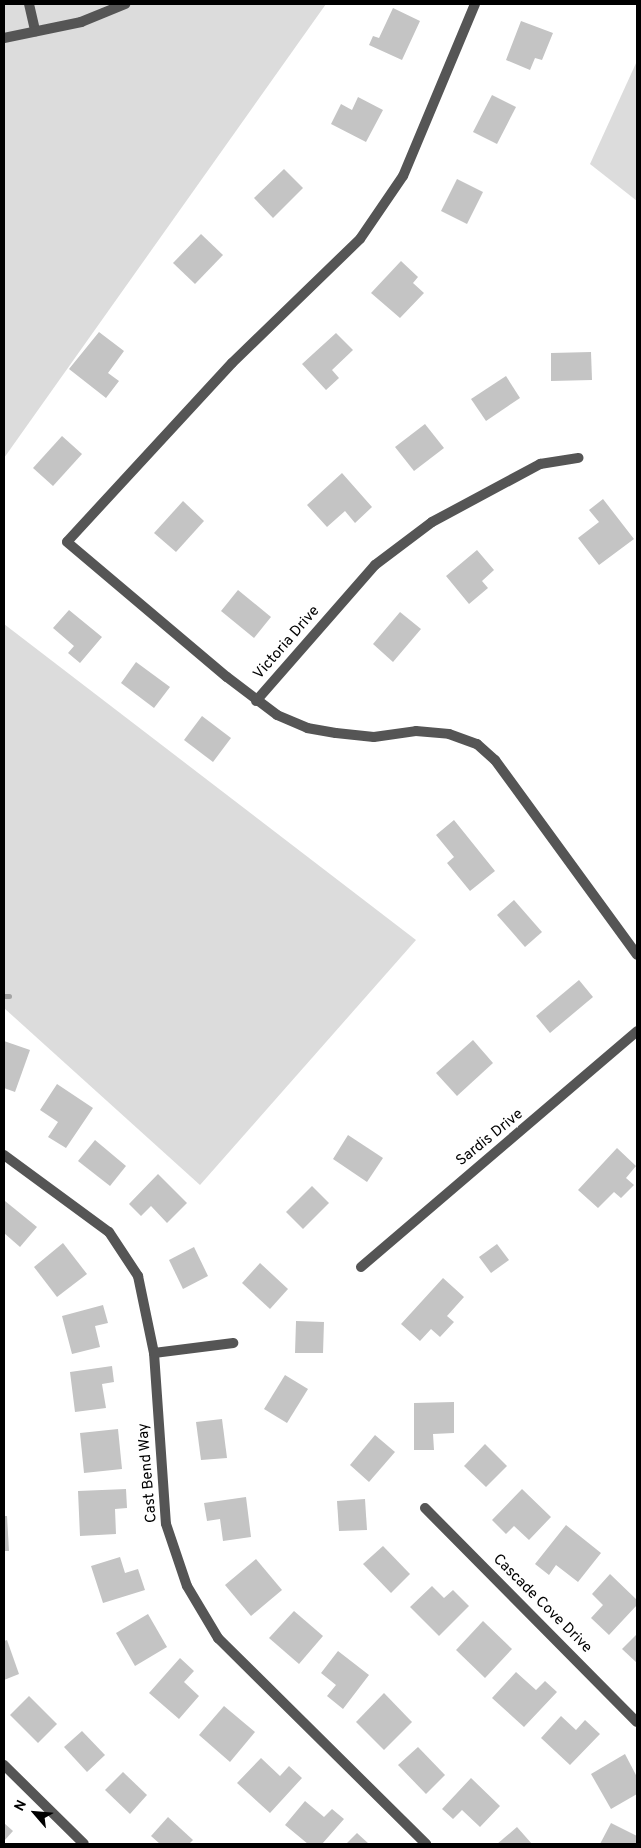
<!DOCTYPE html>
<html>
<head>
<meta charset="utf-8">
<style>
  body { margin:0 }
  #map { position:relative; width:641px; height:1848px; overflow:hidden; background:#fff; font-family:Overpass,sans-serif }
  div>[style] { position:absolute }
  .green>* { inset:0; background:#dcdcdc }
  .stream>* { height:5px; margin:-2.5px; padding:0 2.5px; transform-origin:2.5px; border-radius:2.5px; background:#a3a3a3 }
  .building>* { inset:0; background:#c4c4c4 }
  .minor>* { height:10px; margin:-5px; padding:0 5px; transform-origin:5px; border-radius:5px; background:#555 }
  span { translate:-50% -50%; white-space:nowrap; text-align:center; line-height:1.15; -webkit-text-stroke:4.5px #fff; paint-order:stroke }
  .street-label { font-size:15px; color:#000 }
  .frame { position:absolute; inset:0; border:5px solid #000; pointer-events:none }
  .north { position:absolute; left:10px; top:1788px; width:50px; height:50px; -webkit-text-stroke:4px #fff; paint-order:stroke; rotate:297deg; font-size:14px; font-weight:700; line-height:20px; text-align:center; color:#000 }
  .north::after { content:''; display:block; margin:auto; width:18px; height:22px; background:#000; clip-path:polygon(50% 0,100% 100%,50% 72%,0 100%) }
</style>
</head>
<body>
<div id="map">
  <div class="green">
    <div style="clip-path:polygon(4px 4px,326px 4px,4px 458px)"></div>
    <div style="clip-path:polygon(637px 61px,637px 201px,590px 164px)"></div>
    <div style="clip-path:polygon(4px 624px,416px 940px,200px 1185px,4px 1008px)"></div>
  </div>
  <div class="stream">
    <div style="left:4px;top:996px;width:5px"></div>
  </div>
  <div class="building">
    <div style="clip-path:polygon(393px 8px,420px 21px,402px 60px,369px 45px,373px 36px,379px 38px)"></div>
    <div style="clip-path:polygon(521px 21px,553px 33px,542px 60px,535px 58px,530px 70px,506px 60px)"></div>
    <div style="clip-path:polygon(492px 95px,516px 107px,497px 144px,473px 132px)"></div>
    <div style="clip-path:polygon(358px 97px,383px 110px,366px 142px,331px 124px,341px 104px,352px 110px)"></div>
    <div style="clip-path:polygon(284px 169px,303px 188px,273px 218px,254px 198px)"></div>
    <div style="clip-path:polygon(457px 179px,483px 192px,467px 224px,441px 211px)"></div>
    <div style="clip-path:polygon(201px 234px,223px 255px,195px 284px,173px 263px)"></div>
    <div style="clip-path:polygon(401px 261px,418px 277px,413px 283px,424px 293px,400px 318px,371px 293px)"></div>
    <div style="clip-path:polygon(99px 332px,124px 351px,108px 373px,119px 381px,106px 398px,69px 369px)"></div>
    <div style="clip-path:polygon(336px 333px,353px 350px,332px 370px,339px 378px,326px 390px,302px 364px)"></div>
    <div style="clip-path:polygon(591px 352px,592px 380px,551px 381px,551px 353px)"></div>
    <div style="clip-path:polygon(506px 376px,520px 398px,486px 421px,471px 399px)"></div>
    <div style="clip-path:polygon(425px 424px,444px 448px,414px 471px,395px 447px)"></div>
    <div style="clip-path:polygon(62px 436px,82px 454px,53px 486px,33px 468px)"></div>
    <div style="clip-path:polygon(342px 473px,372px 507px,355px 523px,345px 511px,327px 527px,307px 505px)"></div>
    <div style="clip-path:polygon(603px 499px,634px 539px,599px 565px,578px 538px,599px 522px,589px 510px)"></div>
    <div style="clip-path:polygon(183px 501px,204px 521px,176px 552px,154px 533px)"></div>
    <div style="clip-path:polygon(477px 550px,494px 570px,482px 581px,488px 588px,469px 604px,446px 576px)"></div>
    <div style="clip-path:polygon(238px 590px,271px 617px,254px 638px,221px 611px)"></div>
    <div style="clip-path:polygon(69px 610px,102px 637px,80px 663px,68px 653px,74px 646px,53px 628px)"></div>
    <div style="clip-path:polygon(400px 612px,421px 629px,393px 662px,373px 644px)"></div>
    <div style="clip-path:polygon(136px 662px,170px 687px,154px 708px,121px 683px)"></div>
    <div style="clip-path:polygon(202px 716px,231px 738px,213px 762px,184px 740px)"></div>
    <div style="clip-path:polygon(454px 820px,495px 871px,470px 891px,447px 863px,454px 857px,436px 835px)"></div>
    <div style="clip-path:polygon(514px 900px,542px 932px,525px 947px,497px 915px)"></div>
    <div style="clip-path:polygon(579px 980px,593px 997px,550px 1033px,536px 1016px)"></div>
    <div style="clip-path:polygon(473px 1040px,493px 1063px,457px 1096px,436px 1073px)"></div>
    <div style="clip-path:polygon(4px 1041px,30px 1050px,15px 1092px,4px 1088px)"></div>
    <div style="clip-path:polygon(57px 1084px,93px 1108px,66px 1148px,48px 1137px,58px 1122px,40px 1110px)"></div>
    <div style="clip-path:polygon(348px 1135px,383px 1158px,367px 1182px,333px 1159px)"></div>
    <div style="clip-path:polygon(95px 1140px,126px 1166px,110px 1186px,78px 1161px)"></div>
    <div style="clip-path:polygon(617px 1148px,636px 1166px,626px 1178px,634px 1185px,621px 1198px,614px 1192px,598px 1208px,578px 1190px)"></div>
    <div style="clip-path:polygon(158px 1174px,187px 1203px,167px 1223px,151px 1206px,141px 1216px,129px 1204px)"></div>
    <div style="clip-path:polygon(312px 1186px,329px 1203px,303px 1229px,286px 1212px)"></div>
    <div style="clip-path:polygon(5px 1201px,37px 1227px,20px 1247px,4px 1233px)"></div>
    <div style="clip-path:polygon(63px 1243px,87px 1274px,57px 1297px,34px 1267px)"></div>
    <div style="clip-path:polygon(497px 1244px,509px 1260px,491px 1273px,479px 1257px)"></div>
    <div style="clip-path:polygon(194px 1247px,208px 1276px,183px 1289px,169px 1260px)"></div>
    <div style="clip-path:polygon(260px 1263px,288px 1289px,270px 1309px,242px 1283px)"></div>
    <div style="clip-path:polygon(443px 1278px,464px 1297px,447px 1316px,454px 1322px,440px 1337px,431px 1329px,420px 1341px,401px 1324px)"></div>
    <div style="clip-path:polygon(103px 1305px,108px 1323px,95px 1326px,100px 1347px,72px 1354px,62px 1316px)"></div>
    <div style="clip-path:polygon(296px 1321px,324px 1322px,323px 1353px,295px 1353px)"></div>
    <div style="clip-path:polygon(112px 1366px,114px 1382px,102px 1384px,106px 1408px,75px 1412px,70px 1372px)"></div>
    <div style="clip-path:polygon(285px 1375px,308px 1389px,287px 1423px,264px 1409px)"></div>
    <div style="clip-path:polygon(454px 1402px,454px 1433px,433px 1434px,434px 1450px,414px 1450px,414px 1403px)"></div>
    <div style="clip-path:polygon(222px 1419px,227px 1458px,201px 1460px,196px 1422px)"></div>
    <div style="clip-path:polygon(118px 1429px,122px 1469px,84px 1473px,80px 1433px)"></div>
    <div style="clip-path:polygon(375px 1435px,395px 1452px,369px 1482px,350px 1465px)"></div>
    <div style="clip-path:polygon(485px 1444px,507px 1466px,486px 1487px,464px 1466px)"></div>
    <div style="clip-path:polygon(126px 1489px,127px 1508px,115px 1509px,116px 1534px,80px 1536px,78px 1491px)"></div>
    <div style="clip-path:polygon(522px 1489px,551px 1517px,529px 1540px,514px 1526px,506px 1534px,492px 1520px)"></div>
    <div style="clip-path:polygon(246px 1497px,251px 1537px,223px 1541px,220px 1519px,207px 1521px,204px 1503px)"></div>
    <div style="clip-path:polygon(365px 1499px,367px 1530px,339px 1531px,337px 1501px)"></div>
    <div style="clip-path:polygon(4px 1516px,7px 1516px,9px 1551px,4px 1551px)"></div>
    <div style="clip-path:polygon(566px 1525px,601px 1553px,578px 1582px,556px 1565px,549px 1575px,535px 1564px)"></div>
    <div style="clip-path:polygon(383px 1546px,410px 1574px,391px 1593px,363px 1564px)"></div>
    <div style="clip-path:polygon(120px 1557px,125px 1573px,138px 1569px,145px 1590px,103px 1603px,91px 1566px)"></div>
    <div style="clip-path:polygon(256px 1559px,282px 1590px,251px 1616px,225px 1585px)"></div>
    <div style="clip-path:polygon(610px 1574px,637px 1600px,637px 1605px,609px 1635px,591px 1618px,603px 1605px,592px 1594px)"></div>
    <div style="clip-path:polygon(432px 1586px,444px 1598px,453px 1590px,469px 1606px,439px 1636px,410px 1607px)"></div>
    <div style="clip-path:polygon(294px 1611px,323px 1636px,299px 1664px,269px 1638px)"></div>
    <div style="clip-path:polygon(148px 1614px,167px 1647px,135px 1666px,116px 1633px)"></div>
    <div style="clip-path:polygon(483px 1621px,512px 1649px,485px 1678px,456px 1650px)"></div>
    <div style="clip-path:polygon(637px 1634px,637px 1663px,622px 1649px)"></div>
    <div style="clip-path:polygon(7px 1640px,19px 1674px,4px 1680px,4px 1641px)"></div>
    <div style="clip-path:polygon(338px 1651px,369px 1675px,343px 1709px,327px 1696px,336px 1685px,321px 1673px)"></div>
    <div style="clip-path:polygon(180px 1658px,194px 1671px,184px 1682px,199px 1696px,179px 1719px,149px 1693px)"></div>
    <div style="clip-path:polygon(516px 1672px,536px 1690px,545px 1681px,557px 1692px,524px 1727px,492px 1698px)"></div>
    <div style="clip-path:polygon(384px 1693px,412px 1722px,384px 1750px,356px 1722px)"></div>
    <div style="clip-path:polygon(29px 1696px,57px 1724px,38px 1743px,10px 1715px)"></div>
    <div style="clip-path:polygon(224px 1706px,255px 1732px,230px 1762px,199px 1735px)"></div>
    <div style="clip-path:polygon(561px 1716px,576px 1730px,585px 1720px,600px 1734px,570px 1765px,541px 1738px)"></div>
    <div style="clip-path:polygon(82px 1731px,105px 1755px,87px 1772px,64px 1747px)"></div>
    <div style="clip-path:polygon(418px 1747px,445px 1775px,426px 1794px,398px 1765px)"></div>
    <div style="clip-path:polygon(625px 1754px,637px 1777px,637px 1794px,611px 1809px,591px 1774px)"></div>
    <div style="clip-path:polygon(261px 1758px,280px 1776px,289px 1766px,302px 1778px,270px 1813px,237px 1783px)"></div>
    <div style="clip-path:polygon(123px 1772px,147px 1795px,130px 1814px,105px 1790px)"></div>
    <div style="clip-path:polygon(471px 1778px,500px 1806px,480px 1827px,462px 1810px,453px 1819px,442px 1809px)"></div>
    <div style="clip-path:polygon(305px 1801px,324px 1817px,332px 1809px,344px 1819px,322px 1844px,308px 1844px,285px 1825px)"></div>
    <div style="clip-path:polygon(168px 1817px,193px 1840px,189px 1844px,160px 1844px,151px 1836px)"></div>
    <div style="clip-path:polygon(4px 1823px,13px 1831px,4px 1841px)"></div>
    <div style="clip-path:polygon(611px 1823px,637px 1836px,637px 1844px,600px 1844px)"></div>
    <div style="clip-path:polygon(517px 1827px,532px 1844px,497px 1844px)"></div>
    <div style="clip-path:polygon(357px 1833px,369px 1844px,346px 1844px)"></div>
  </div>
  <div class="minor">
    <div style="left:29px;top:4px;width:28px;rotate:77deg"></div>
    <div style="left:475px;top:4px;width:186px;rotate:112.7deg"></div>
    <div style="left:403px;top:176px;width:76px;rotate:124.3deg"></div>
    <div style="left:360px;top:239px;width:178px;rotate:135.9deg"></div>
    <div style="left:232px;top:363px;width:243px;rotate:132.7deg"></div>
    <div style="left:67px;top:542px;width:209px;rotate:40.2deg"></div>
    <div style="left:227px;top:677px;width:63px;rotate:37.2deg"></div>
    <div style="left:277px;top:715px;width:33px;rotate:23deg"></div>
    <div style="left:307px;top:728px;width:29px;rotate:10deg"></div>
    <div style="left:336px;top:733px;width:38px;rotate:6deg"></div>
    <div style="left:374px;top:737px;width:42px;rotate:-8.1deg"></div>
    <div style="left:416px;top:731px;width:33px;rotate:5deg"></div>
    <div style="left:449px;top:734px;width:30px;rotate:20deg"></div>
    <div style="left:477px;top:744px;width:24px;rotate:42deg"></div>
    <div style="left:495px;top:760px;width:241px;rotate:53.9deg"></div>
    <div style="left:4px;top:38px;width:79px;rotate:-11.7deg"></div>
    <div style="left:81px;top:22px;width:48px;rotate:-22.2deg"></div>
    <div style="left:256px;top:701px;width:181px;rotate:-48.8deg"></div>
    <div style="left:375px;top:565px;width:71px;rotate:-37deg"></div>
    <div style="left:432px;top:522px;width:123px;rotate:-28.2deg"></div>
    <div style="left:540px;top:464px;width:39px;rotate:-9deg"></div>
    <div style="left:4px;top:1155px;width:130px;rotate:36.3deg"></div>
    <div style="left:109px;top:1232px;width:53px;rotate:56.6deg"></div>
    <div style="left:138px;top:1276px;width:79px;rotate:78.3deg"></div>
    <div style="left:154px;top:1353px;width:171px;rotate:86deg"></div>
    <div style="left:166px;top:1524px;width:65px;rotate:71.3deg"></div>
    <div style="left:187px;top:1586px;width:61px;rotate:59.2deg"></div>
    <div style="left:218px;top:1638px;width:293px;rotate:44.7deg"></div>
    <div style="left:361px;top:1267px;width:363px;rotate:-40.5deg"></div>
    <div style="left:154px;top:1353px;width:80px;rotate:-7.2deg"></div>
    <div style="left:425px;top:1508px;width:301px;rotate:45.3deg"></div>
    <div style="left:4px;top:1765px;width:112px;rotate:44.6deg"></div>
  </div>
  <div class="street-label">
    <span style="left:287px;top:643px;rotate:-49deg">Victoria Drive</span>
    <span style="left:490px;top:1138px;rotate:-39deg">Sardis Drive</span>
    <span style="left:148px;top:1473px;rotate:-95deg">Cast Bend Way</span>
    <span style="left:542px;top:1604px;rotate:45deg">Cascade Cove Drive</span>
  </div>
  <div class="frame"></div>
  <div class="north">N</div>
</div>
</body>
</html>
